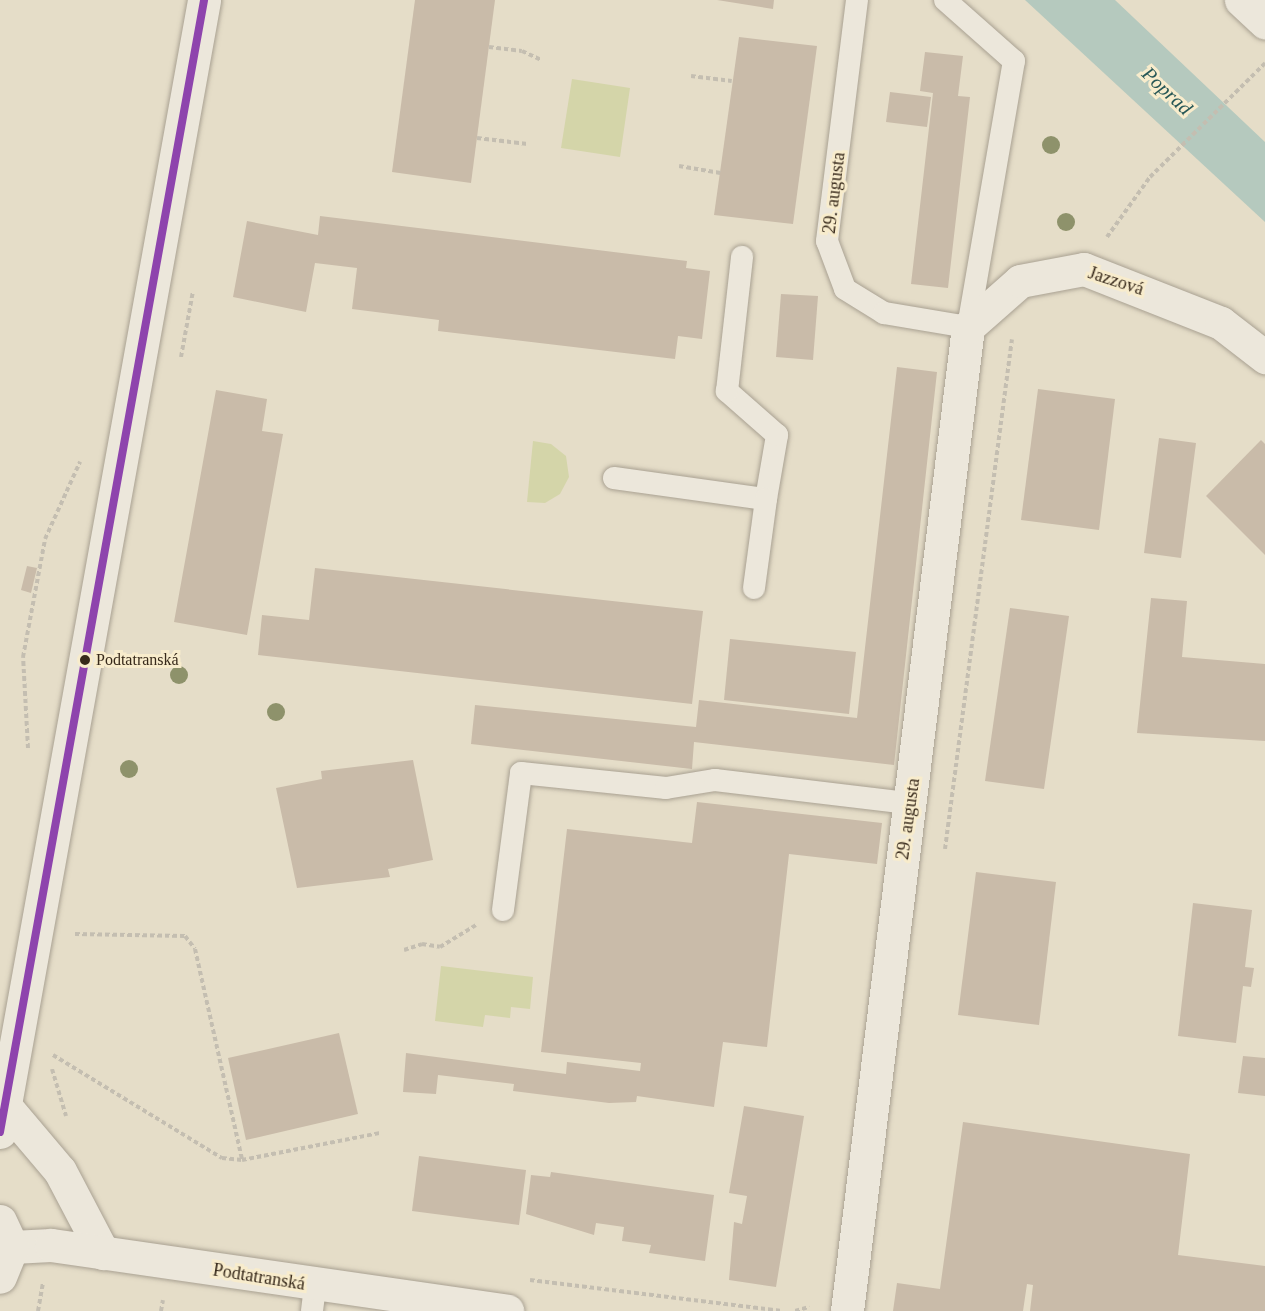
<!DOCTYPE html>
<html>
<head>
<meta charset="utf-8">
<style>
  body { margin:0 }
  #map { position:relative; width:1265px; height:1311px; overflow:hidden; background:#e5ddc8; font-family:"Times New Roman",serif }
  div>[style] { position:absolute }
  .green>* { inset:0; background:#d4d5a9 }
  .water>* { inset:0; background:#b5c9be }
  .building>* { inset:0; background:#c9bba9 }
  .path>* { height:4px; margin-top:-2px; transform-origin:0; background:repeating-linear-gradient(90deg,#c4beb1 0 4.5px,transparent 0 7.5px) }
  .roads { filter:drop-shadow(0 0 2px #a9a192) drop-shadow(0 0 2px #a9a192) }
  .service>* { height:22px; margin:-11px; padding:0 11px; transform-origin:11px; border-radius:11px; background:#ece7db }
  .minor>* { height:33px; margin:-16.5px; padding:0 16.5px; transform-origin:16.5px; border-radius:16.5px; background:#ece7db }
  .tertiary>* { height:33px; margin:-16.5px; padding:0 16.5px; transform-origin:16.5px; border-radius:16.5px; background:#ece7db }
  .bus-1>* { height:8px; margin:-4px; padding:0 4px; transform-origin:4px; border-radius:4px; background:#8e44ad }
  .trees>* { width:18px; height:18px; margin:-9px; border-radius:50%; background:#8e926b }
  .dots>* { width:16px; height:16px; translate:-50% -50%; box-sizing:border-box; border:3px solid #f8eccc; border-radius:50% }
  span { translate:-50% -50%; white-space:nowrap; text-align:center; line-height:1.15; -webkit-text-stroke:6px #f8eccc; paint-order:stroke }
  .bus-label { font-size:16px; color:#37291a }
  .left { translate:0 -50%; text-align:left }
  .street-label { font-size:18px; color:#37291a }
  .water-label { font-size:20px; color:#285857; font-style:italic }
</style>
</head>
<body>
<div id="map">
  <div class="green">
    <div style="clip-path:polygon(572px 79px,630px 88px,620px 157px,561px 148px)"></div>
    <div style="clip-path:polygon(533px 441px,551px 444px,566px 456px,569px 477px,560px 494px,545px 503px,527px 502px)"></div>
    <div style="clip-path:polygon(441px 966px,533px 977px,530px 1009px,511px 1007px,510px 1018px,485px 1015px,483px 1027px,435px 1021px)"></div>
  </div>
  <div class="water">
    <div style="clip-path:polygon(1025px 0,1115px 0,1265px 142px,1265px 222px)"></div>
  </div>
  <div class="building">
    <div style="clip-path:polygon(415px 0,495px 0,471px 183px,392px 172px)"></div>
    <div style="clip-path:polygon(717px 0,774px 0,773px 9px)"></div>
    <div style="clip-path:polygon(739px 37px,817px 46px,793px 224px,714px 215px)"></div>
    <div style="clip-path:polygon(925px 52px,963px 56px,958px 96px,970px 97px,948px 288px,911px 284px,933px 93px,920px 91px)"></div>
    <div style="clip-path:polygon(890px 92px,931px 97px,927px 127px,886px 122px)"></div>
    <div style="clip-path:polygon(320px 216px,687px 261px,686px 268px,710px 271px,702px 339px,678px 336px,675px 359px,438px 331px,439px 320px,352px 309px,357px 268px,315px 263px,306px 312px,233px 297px,247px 221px,318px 235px)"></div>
    <div style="clip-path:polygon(781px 294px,818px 296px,813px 360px,776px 357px)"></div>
    <div style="clip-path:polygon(897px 367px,937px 372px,894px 765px,694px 742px,692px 769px,471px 744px,475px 705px,696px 727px,699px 700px,857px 718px)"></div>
    <div style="clip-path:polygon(1038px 389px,1115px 399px,1099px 530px,1021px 520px)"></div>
    <div style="clip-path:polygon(216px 390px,267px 399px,262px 431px,283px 434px,247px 635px,174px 622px)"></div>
    <div style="clip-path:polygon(1159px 438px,1196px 443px,1181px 558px,1144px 553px)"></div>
    <div style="clip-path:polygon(1261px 440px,1265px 444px,1265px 555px,1206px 496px)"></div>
    <div style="clip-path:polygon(27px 566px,37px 568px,31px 593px,21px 590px)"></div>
    <div style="clip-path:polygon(315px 568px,703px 611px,692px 704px,258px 655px,262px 615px,309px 620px)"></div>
    <div style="clip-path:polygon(1151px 598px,1187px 601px,1182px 657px,1265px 664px,1265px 741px,1137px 733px)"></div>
    <div style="clip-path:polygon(1010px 608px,1069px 616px,1044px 789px,985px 781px)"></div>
    <div style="clip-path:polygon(730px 639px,856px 652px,849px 714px,724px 700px)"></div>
    <div style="clip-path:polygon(413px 760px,433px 860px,388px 869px,390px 877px,297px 888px,276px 788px,322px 779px,321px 771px)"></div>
    <div style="clip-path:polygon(697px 802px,882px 823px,877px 864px,789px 854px,767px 1047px,723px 1042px,714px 1107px,637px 1096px,636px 1102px,609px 1103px,513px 1091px,514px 1084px,438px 1075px,436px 1094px,403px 1092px,406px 1053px,566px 1074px,567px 1062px,640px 1071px,641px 1063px,541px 1052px,567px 829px,692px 843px)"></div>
    <div style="clip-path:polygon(976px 872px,1056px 882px,1039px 1025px,958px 1015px)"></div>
    <div style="clip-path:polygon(1193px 903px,1252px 910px,1245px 967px,1254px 968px,1251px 987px,1243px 986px,1236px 1043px,1178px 1036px)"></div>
    <div style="clip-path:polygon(339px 1033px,358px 1114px,246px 1140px,228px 1058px)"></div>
    <div style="clip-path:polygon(1243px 1056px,1265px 1058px,1265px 1096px,1238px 1093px)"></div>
    <div style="clip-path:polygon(744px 1106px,804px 1116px,776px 1287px,729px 1280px,734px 1222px,742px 1224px,747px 1196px,729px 1193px)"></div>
    <div style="clip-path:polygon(963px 1122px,1190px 1154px,1178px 1255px,1265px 1266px,1265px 1311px,1030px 1311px,1033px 1285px,1027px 1284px,1023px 1311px,893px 1311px,897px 1283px,940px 1289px)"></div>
    <div style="clip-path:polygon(419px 1156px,526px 1170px,519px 1225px,412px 1211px)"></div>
    <div style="clip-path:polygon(551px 1172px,714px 1195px,705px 1261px,649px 1253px,651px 1245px,622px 1241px,624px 1227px,596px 1223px,594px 1235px,526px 1214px,531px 1175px,550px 1177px)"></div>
  </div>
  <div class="path">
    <div style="left:489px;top:47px;width:33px;rotate:7deg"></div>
    <div style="left:522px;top:51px;width:21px;rotate:25deg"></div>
    <div style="left:691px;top:76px;width:41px;rotate:7deg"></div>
    <div style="left:477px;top:138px;width:51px;rotate:6.7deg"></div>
    <div style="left:679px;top:166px;width:42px;rotate:9.7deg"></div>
    <div style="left:1107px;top:237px;width:74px;rotate:-54.4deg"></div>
    <div style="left:1150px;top:177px;width:162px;rotate:-44.7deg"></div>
    <div style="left:181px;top:357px;width:67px;rotate:-79.7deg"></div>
    <div style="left:28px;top:748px;width:91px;rotate:-93.1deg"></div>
    <div style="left:23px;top:657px;width:120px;rotate:-79.4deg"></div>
    <div style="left:45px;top:539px;width:85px;rotate:-65.6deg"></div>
    <div style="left:945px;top:849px;width:514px;rotate:-82.52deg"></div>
    <div style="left:75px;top:934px;width:110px;rotate:1deg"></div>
    <div style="left:185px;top:936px;width:16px;rotate:52deg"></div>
    <div style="left:195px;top:949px;width:216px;rotate:77.4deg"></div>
    <div style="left:242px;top:1160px;width:141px;rotate:-11.1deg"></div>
    <div style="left:404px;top:950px;width:19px;rotate:-18deg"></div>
    <div style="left:422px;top:944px;width:18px;rotate:9deg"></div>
    <div style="left:440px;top:947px;width:42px;rotate:-31.4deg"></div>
    <div style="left:53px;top:1055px;width:198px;rotate:31.4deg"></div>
    <div style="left:222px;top:1158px;width:20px;rotate:6deg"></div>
    <div style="left:52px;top:1069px;width:49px;rotate:73.4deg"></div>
    <div style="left:530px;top:1280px;width:254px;rotate:7deg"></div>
    <div style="left:38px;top:1311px;width:29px;rotate:-80deg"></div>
    <div style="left:161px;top:1311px;width:11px;rotate:-80deg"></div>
    <div style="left:795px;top:1311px;width:15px;rotate:-16deg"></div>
  </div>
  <div class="roads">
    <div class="service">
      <div style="left:857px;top:0;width:243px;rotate:97.1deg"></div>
      <div style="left:827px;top:241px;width:51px;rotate:69.4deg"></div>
      <div style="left:845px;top:289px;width:46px;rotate:31.6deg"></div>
      <div style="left:884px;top:313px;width:85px;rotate:9.5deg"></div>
      <div style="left:968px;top:327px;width:270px;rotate:-80.2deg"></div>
      <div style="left:1014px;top:61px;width:92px;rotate:-138.5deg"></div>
      <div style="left:614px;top:478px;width:153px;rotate:7.9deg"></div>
      <div style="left:766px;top:499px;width:65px;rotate:-80.2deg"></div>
      <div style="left:777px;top:435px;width:67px;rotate:-138.7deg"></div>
      <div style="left:727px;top:391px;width:135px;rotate:-83.6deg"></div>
      <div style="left:754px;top:588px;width:90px;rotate:-82.3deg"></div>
      <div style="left:503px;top:910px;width:138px;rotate:-82.5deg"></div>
      <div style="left:521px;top:773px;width:146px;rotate:5.9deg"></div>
      <div style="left:666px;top:788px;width:50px;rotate:-9.3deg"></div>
      <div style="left:715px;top:780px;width:195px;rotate:6.8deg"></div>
      <div style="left:312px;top:1311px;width:25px;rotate:-83deg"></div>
    </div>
    <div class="minor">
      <div style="left:1241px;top:0;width:33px;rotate:43deg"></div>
      <div style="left:5px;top:1106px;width:85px;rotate:49.8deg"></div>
      <div style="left:60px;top:1171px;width:93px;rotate:62.3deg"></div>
      <div style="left:12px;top:1247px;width:39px;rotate:-3deg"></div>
      <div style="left:51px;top:1245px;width:461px;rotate:8.2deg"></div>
      <div style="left:847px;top:1311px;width:991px;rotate:-82.99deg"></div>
      <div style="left:968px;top:327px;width:69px;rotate:-41.5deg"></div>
      <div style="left:1020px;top:281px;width:65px;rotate:-10.6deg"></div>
      <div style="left:1084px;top:269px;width:147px;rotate:21.5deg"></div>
      <div style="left:1221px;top:323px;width:56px;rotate:37.7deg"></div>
    </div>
    <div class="tertiary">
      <div style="left:0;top:1132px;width:1150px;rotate:-79.78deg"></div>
      <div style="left:0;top:1221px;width:29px;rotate:65deg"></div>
      <div style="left:12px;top:1247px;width:32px;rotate:112deg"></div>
    </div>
  </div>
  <div class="bus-1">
    <div style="left:0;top:1132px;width:1150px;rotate:-79.78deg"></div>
  </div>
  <div class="trees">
    <div style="left:1051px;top:145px"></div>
    <div style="left:1066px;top:222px"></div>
    <div style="left:179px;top:675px"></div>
    <div style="left:276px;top:712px"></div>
    <div style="left:129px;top:769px"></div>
  </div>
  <div class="dots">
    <div style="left:85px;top:660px;background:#37291a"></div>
  </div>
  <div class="bus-label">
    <span class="left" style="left:96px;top:660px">Podtatranská</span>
  </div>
  <div class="street-label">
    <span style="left:834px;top:193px;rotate:-83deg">29. augusta</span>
    <span style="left:1116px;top:281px;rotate:18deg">Jazzová</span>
    <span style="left:908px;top:819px;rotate:-82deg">29. augusta</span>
    <span style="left:259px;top:1277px;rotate:9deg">Podtatranská</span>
  </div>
  <div class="water-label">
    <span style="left:1167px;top:91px;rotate:43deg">Poprad</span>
  </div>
</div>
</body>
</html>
